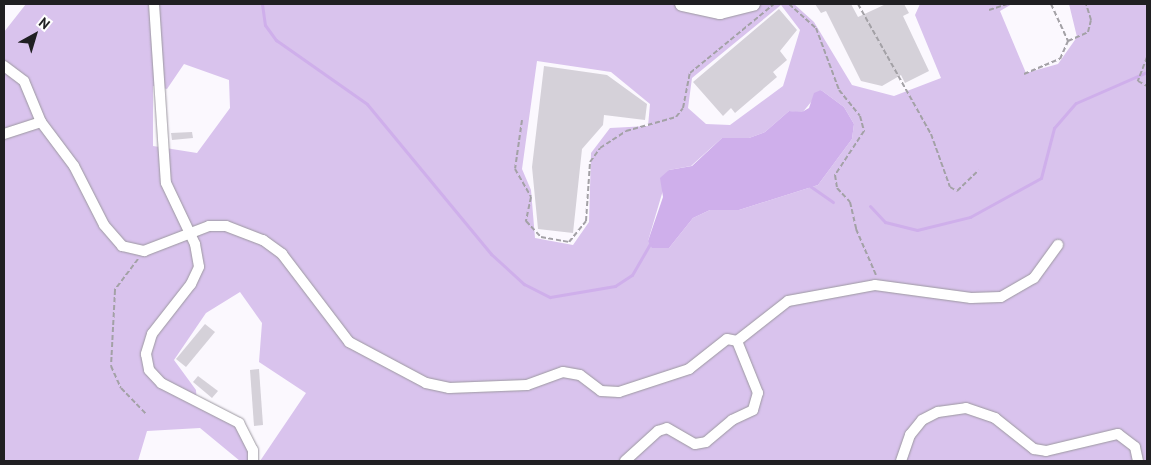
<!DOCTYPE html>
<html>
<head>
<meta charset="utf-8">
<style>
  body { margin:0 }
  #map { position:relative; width:1151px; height:465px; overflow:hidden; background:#fbf8fe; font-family:"PT Sans",sans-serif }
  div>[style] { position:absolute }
  .green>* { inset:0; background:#d9c3ed }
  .water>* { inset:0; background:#cfafeb }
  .stream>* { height:3px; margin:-1.5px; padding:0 1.5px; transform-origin:1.5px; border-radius:1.5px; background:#cfafeb }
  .building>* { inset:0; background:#d5d1d9 }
  .path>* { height:2px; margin-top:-1px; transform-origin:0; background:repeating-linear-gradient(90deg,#a3a1a6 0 5px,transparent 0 7.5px) }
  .roads { filter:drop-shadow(0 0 1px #9c98a0) drop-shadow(0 0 1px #9c98a0) }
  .street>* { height:10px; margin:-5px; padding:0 5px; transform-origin:5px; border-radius:5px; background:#fff }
  .secondary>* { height:14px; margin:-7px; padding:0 7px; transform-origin:7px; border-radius:7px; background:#fff }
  span { translate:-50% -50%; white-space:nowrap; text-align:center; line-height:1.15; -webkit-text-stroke:4px #fff; paint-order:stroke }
  .frame { position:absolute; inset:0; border:5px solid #201f22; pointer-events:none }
  .north { position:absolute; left:10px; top:10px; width:50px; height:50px; -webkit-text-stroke:4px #fff; paint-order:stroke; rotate:39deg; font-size:14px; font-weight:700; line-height:20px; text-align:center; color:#201f22 }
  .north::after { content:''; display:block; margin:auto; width:18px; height:22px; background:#201f22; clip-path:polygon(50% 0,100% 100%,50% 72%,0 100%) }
</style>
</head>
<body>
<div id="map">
  <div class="green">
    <div style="clip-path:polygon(evenodd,26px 4px,673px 4px,725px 18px,762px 4px,794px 4px,814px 22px,852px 85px,894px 96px,941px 78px,915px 15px,920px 4px,1012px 4px,1000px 11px,1026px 73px,1058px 64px,1077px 37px,1069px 4px,1147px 4px,1147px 461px,260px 461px,306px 393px,259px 362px,262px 323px,240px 292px,206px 313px,174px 360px,196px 390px,197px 405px,235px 426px,256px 461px,240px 461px,200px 428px,147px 431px,138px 461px,4px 461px,4px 32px,26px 4px,781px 5px,800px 30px,783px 86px,730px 125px,706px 124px,688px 108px,692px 78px,781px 5px,26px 4px,537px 61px,611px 72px,650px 104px,648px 126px,610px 128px,591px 153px,589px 222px,573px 245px,535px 238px,531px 190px,522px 169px,537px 61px,26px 4px,184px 64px,229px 80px,230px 108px,197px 153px,153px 146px,153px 86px,167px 89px,184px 64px,26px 4px,821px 90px,844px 107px,854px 124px,852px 139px,818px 185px,739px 210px,710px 210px,693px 218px,669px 248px,648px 241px,669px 170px,691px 166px,722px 138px,749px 138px,765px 132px,789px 111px,802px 113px,821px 90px)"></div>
  </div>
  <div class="water">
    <div style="clip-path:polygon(821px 90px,844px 107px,854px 124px,852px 139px,818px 185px,739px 210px,710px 210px,693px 218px,669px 248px,652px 248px,648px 241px,663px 197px,660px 178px,669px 170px,692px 166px,722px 138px,749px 138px,765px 132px,789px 111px,802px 112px,809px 108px,814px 93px)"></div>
  </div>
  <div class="stream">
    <div style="left:262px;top:4px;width:21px;rotate:82deg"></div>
    <div style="left:265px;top:25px;width:19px;rotate:54deg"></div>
    <div style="left:276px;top:40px;width:111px;rotate:35.1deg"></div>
    <div style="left:367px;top:104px;width:195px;rotate:50.4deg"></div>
    <div style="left:491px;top:254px;width:45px;rotate:42.3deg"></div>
    <div style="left:524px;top:284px;width:29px;rotate:27deg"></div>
    <div style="left:550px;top:297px;width:66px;rotate:-9.6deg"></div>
    <div style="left:615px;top:286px;width:20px;rotate:-33deg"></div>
    <div style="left:632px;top:275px;width:38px;rotate:-60deg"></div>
    <div style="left:810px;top:186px;width:28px;rotate:35deg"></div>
    <div style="left:870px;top:206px;width:22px;rotate:47deg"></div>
    <div style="left:885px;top:222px;width:33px;rotate:14deg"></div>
    <div style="left:917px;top:230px;width:55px;rotate:-13.8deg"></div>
    <div style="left:970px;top:217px;width:81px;rotate:-28.8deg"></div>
    <div style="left:1041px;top:178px;width:52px;rotate:-75.4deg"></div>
    <div style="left:1054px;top:128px;width:33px;rotate:-49deg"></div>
    <div style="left:1076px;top:103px;width:77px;rotate:-23.6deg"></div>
  </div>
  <div class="building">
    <div style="clip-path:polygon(815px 4px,851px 4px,858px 17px,886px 4px,904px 4px,909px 13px,903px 16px,929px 71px,905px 83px,901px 75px,882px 86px,861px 81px,826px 11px,821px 13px)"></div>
    <div style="clip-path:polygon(779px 9px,797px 30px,780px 51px,787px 60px,773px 72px,777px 77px,735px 113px,731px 108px,723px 116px,693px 82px)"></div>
    <div style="clip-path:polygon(544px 66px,607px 75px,647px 104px,645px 120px,604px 115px,603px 125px,582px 149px,573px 233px,538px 229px,532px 167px)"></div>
    <div style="clip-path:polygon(192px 132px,193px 138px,172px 140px,171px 133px)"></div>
    <div style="clip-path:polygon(205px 324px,215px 332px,186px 367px,176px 359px)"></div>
    <div style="clip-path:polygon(259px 369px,263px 425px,254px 426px,250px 370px)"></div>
    <div style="clip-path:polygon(198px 376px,218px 391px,212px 398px,193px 382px)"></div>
  </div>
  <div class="path">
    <div style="left:789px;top:4px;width:36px;rotate:42deg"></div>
    <div style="left:816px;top:28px;width:66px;rotate:69.6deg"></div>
    <div style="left:839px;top:90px;width:33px;rotate:51deg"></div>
    <div style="left:860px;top:116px;width:16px;rotate:75deg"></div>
    <div style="left:864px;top:131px;width:53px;rotate:123.4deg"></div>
    <div style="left:835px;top:175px;width:13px;rotate:81deg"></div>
    <div style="left:837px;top:188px;width:19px;rotate:47deg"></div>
    <div style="left:850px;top:202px;width:28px;rotate:77deg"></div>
    <div style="left:856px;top:229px;width:50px;rotate:66.5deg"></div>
    <div style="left:858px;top:4px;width:149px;rotate:60.7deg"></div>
    <div style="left:931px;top:134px;width:56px;rotate:70.3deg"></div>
    <div style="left:950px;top:187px;width:8px;rotate:30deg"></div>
    <div style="left:957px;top:191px;width:30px;rotate:-44deg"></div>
    <div style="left:1051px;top:4px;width:41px;rotate:65.3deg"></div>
    <div style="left:989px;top:10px;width:19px;rotate:-18deg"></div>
    <div style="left:1147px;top:57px;width:26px;rotate:111deg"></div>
    <div style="left:1138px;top:81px;width:10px;rotate:29deg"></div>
    <div style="left:1024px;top:74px;width:39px;rotate:-23deg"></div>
    <div style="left:1060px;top:59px;width:20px;rotate:-66deg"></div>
    <div style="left:1068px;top:41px;width:22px;rotate:-24deg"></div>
    <div style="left:1088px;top:32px;width:12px;rotate:-76deg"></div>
    <div style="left:1091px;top:20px;width:17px;rotate:-107deg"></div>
    <div style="left:522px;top:120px;width:49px;rotate:98.1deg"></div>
    <div style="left:515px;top:169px;width:32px;rotate:60deg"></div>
    <div style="left:531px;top:197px;width:25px;rotate:102deg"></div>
    <div style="left:526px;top:221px;width:22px;rotate:47deg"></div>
    <div style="left:541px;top:237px;width:28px;rotate:10deg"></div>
    <div style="left:569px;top:242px;width:27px;rotate:-51deg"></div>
    <div style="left:586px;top:221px;width:59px;rotate:-86.1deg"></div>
    <div style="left:590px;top:162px;width:17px;rotate:-54deg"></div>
    <div style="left:600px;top:148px;width:31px;rotate:-33deg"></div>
    <div style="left:626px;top:131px;width:52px;rotate:-15.6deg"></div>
    <div style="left:676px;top:117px;width:11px;rotate:-52deg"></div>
    <div style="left:683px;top:108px;width:36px;rotate:-79deg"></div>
    <div style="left:690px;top:73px;width:109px;rotate:-39.4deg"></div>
    <div style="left:138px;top:259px;width:39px;rotate:127deg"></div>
    <div style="left:115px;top:290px;width:76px;rotate:93deg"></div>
    <div style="left:111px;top:366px;width:24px;rotate:66deg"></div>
    <div style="left:121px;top:388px;width:36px;rotate:46deg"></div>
  </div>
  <div class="roads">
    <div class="street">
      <div style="left:154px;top:4px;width:179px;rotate:86.2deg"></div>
      <div style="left:166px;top:183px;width:68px;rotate:64.6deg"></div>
      <div style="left:195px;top:244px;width:23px;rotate:80deg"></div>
      <div style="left:199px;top:267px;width:19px;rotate:115deg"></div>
      <div style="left:191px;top:284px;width:63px;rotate:128deg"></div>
      <div style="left:152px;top:334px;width:21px;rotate:107deg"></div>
      <div style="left:146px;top:354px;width:16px;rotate:79deg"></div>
      <div style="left:149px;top:370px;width:18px;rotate:47deg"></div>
      <div style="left:161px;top:383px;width:88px;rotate:27.1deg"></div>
      <div style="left:239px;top:423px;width:30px;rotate:63deg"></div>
      <div style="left:253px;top:450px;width:11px;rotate:90deg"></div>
      <div style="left:4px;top:66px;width:25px;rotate:37deg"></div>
      <div style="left:24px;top:81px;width:44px;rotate:67.5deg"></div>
      <div style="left:41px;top:122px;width:55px;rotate:53.1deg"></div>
      <div style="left:74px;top:166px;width:66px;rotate:63deg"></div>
      <div style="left:104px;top:225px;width:28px;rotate:49deg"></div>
      <div style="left:122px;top:246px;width:23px;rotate:13deg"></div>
      <div style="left:144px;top:251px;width:70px;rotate:-21deg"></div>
      <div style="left:209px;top:226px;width:17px"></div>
      <div style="left:226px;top:226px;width:40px;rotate:21deg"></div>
      <div style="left:263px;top:240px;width:24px;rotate:36deg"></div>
      <div style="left:282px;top:254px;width:111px;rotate:52.7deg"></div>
      <div style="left:349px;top:342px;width:87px;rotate:28deg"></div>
      <div style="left:426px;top:383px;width:24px;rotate:12deg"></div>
      <div style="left:449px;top:388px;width:78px;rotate:-2.2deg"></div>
      <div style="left:527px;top:385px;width:38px;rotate:-20deg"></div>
      <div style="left:563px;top:372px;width:17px;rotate:10deg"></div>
      <div style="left:580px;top:375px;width:26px;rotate:37deg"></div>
      <div style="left:601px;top:391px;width:18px;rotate:3deg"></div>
      <div style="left:619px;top:392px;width:74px;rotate:-18.2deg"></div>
      <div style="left:689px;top:369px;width:48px;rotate:-38.3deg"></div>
      <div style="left:727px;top:339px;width:10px;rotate:11deg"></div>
      <div style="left:4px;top:134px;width:39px;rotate:-18deg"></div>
      <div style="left:737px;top:341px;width:65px;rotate:-38.1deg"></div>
      <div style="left:788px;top:301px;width:88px;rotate:-10.4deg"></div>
      <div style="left:875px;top:285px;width:97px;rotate:7.7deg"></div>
      <div style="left:971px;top:298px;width:30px;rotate:-2deg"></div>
      <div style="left:1001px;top:297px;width:38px;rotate:-30deg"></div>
      <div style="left:1034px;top:278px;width:41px;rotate:-54deg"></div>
      <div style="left:625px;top:461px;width:45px;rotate:-42.3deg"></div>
      <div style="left:658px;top:431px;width:9px;rotate:-18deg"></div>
      <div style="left:667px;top:428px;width:32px;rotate:30deg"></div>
      <div style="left:695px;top:444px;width:11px;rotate:-10deg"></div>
      <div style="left:706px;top:442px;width:34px;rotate:-40deg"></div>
      <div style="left:732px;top:420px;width:23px;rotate:-25deg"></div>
      <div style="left:753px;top:410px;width:18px;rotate:-74deg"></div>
      <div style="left:758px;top:393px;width:56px;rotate:-112deg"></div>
      <div style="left:901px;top:461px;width:28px;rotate:-71deg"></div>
      <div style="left:910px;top:435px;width:19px;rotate:-51deg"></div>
      <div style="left:922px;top:420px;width:18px;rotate:-27deg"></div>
      <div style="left:938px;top:412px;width:28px;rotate:-8deg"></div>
      <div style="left:966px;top:408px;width:31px;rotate:19deg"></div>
      <div style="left:995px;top:418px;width:50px;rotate:38.5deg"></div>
      <div style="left:1034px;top:449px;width:12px;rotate:9deg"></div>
      <div style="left:1046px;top:451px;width:74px;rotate:-13.3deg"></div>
      <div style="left:1118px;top:434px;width:21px;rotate:37deg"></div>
      <div style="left:1135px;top:447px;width:14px;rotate:78deg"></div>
    </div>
    <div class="secondary">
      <div style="left:682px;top:4px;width:39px;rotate:12deg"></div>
      <div style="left:720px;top:12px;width:34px;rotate:-14deg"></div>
    </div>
  </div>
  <div class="frame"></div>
  <div class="north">N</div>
</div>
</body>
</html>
